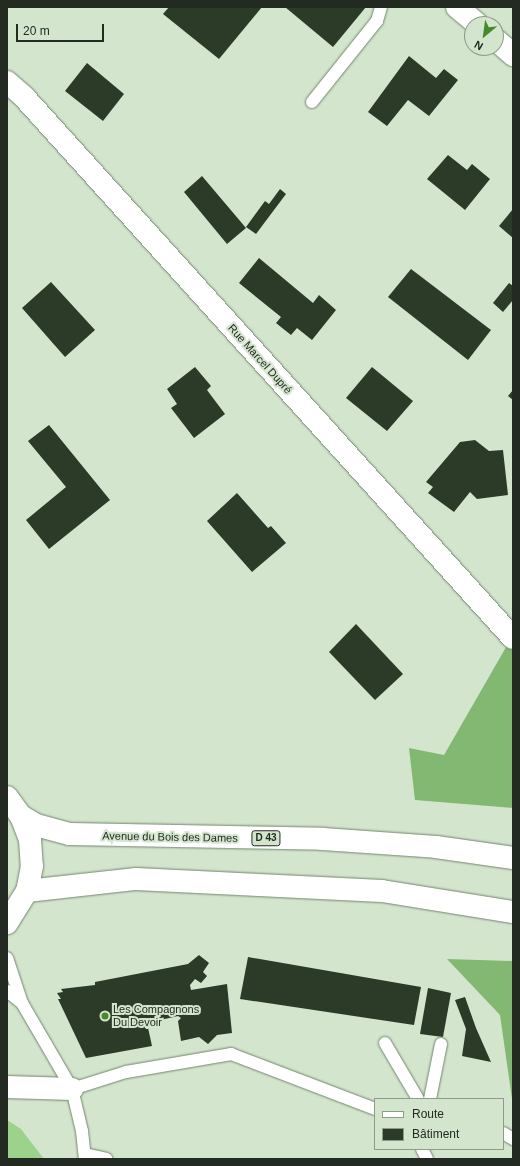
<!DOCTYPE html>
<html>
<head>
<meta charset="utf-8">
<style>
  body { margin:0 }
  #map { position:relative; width:520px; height:1166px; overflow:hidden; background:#d3e6cd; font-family:Arial,sans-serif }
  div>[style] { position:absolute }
  .green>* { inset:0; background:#9dd28c }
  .forest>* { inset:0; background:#83b873 }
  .building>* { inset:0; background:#2c3b27 }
  .roads { filter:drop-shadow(0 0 1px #74856f) drop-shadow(0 0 1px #74856f) }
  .service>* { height:12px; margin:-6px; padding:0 6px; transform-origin:6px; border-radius:6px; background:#fff }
  .minor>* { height:22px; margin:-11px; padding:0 11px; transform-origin:11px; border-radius:11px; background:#fff }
  .primary>* { height:22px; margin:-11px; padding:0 11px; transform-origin:11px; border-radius:11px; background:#fff }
  .trunk>* { height:22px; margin:-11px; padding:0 11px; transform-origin:11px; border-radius:11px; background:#fff }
  .dots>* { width:11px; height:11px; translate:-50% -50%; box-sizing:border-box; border:2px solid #d3e6cd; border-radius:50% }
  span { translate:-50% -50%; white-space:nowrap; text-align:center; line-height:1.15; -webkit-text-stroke:4px #d3e6cd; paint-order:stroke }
  .shield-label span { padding:1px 3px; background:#d3e6cd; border:1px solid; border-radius:3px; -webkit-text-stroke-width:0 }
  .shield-label { font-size:10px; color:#232a21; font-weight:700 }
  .street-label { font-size:11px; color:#232a21 }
  .poi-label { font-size:11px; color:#232a21 }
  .left { translate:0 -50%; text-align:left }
  .frame { position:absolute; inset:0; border:8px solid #232a21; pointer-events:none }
  .legend { position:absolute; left:374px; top:1098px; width:130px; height:52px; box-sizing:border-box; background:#d3e6cd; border:1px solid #8d9b88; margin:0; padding:5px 7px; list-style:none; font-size:12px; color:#232a21 }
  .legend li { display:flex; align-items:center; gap:8px; height:20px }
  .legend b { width:20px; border:1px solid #8d9b88 }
  .north { position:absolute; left:464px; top:16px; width:40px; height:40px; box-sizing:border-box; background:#d3e6cd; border:1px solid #8d9b88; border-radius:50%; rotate:209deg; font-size:11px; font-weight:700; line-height:16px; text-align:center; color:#232a21 }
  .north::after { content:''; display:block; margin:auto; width:14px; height:18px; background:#478a2e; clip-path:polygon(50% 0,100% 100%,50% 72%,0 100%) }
  .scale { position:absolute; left:16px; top:24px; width:88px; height:18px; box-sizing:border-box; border:2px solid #232a21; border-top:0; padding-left:5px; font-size:12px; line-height:14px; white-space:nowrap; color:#232a21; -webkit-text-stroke:3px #d3e6cd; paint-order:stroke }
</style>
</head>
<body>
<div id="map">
  <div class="green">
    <div style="clip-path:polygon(7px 1120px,21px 1129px,44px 1159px,7px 1159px)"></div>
  </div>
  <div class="forest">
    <div style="clip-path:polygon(513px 635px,513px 808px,415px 800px,409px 748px,444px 755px)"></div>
    <div style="clip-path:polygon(447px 959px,513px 961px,513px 1106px,500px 1015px)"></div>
  </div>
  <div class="building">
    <div style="clip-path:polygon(169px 7px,262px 7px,219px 59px,163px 14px)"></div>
    <div style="clip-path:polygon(285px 7px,366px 7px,333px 47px)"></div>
    <div style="clip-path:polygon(409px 56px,436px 78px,444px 69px,458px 80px,429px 116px,408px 100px,387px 126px,368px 112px)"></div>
    <div style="clip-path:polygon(87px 63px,124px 94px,103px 121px,65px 91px)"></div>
    <div style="clip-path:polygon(448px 155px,467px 170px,472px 164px,490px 179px,465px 210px,427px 179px)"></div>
    <div style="clip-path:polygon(202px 176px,246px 228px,227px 244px,184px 192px)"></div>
    <div style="clip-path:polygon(280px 189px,286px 194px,256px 234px,246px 227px,265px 201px,269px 204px)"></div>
    <div style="clip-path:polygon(513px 209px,513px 238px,499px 226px)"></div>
    <div style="clip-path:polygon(259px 258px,313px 303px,319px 295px,336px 310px,312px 340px,297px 328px,291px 335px,276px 323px,281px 317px,239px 283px)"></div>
    <div style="clip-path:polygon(411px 269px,491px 330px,468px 360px,388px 297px)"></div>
    <div style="clip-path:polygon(51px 282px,95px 330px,65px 357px,22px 308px)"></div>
    <div style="clip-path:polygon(509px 283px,513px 286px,513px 300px,503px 312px,493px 303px)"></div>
    <div style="clip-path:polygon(195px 367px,211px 386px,207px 390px,225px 414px,194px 438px,171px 408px,177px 404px,167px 389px)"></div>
    <div style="clip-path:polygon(372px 367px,413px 401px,387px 431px,346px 398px)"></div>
    <div style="clip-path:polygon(513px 390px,513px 400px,508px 396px)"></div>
    <div style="clip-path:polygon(49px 425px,110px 500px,49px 549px,26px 520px,66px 487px,28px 441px)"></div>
    <div style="clip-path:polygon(475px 440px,489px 451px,503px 450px,508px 495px,477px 499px,470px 492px,454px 512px,428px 493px,433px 487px,426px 482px,460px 442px)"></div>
    <div style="clip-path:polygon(237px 493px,268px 528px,271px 526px,286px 543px,252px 572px,207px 521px)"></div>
    <div style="clip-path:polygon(356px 624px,403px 674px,375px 700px,329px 652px)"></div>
    <div style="clip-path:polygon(199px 955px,209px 963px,203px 972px,207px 976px,201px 983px,195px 979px,190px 985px,191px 990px,227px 984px,232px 1033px,217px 1035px,208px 1044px,199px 1037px,181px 1041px,178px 1021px,181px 1018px,178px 1016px,147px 1023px,152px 1046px,86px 1058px,58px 999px,61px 999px,57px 993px,63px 992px,61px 989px,95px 985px,95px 982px,188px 964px)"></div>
    <div style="clip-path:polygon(248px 957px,421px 987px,414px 1025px,240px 999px)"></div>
    <div style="clip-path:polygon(428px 988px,451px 993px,443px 1037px,420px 1034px)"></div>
    <div style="clip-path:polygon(465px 997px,476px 1028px,491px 1062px,462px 1056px,466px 1029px,455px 1000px)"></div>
  </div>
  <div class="roads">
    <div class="service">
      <div style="left:312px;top:102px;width:104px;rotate:-51.3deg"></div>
      <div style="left:377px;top:21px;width:15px;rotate:-74deg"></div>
      <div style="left:7px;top:958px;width:47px;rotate:71.6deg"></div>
      <div style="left:22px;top:1003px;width:99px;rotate:59.8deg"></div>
      <div style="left:72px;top:1089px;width:43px;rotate:76.6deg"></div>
      <div style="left:82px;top:1131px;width:28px;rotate:84deg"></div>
      <div style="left:7px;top:991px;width:19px;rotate:39deg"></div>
      <div style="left:385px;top:1043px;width:65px;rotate:59.5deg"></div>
      <div style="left:72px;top:1089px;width:57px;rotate:-17.5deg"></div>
      <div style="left:126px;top:1072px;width:107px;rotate:-9.7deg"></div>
      <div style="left:231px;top:1054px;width:154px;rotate:20.9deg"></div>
      <div style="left:430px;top:1099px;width:56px;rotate:-78.7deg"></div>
      <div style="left:503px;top:1133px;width:12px;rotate:31deg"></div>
      <div style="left:422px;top:1149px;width:11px;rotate:63deg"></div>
      <div style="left:85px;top:1154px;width:22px;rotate:13deg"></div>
    </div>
    <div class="minor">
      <div style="left:457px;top:7px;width:26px;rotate:40deg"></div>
      <div style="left:496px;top:40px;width:23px;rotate:41deg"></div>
      <div style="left:7px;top:82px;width:23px;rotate:41deg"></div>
      <div style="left:24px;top:97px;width:729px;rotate:47.89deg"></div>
      <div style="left:7px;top:1087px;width:65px;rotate:1.8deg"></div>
    </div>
    <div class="primary">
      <div style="left:7px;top:797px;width:24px;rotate:54deg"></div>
      <div style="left:21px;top:816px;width:26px;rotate:69deg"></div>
      <div style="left:30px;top:840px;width:26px;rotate:86deg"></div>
      <div style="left:32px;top:866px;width:25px;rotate:101deg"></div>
      <div style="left:27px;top:891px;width:38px;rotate:122deg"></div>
    </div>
    <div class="trunk">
      <div style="left:21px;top:816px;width:17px;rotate:31deg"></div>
      <div style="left:36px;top:825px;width:35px;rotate:15deg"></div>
      <div style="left:70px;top:834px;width:253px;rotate:1.1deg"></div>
      <div style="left:323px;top:839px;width:113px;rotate:4deg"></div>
      <div style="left:436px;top:847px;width:78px;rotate:8.1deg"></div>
      <div style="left:27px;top:891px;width:110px;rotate:-6.3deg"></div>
      <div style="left:136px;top:879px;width:246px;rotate:2.8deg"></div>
      <div style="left:382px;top:891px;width:133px;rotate:9.1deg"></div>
    </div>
  </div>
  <div class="dots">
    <div style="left:105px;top:1016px;background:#478a2e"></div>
  </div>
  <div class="shield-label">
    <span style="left:266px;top:838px">D 43</span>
  </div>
  <div class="street-label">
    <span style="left:260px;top:359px;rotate:48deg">Rue Marcel Dupré</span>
    <span style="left:170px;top:837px;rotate:1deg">Avenue du Bois des Dames</span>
  </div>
  <div class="poi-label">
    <span class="left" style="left:113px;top:1016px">Les Compagnons<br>Du Devoir</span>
  </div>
  <div class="frame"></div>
  <ul class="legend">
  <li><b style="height:5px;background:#fff"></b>Route</li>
  <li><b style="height:11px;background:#2c3b27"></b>Bâtiment</li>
  </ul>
  <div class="north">N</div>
  <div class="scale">20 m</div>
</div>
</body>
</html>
